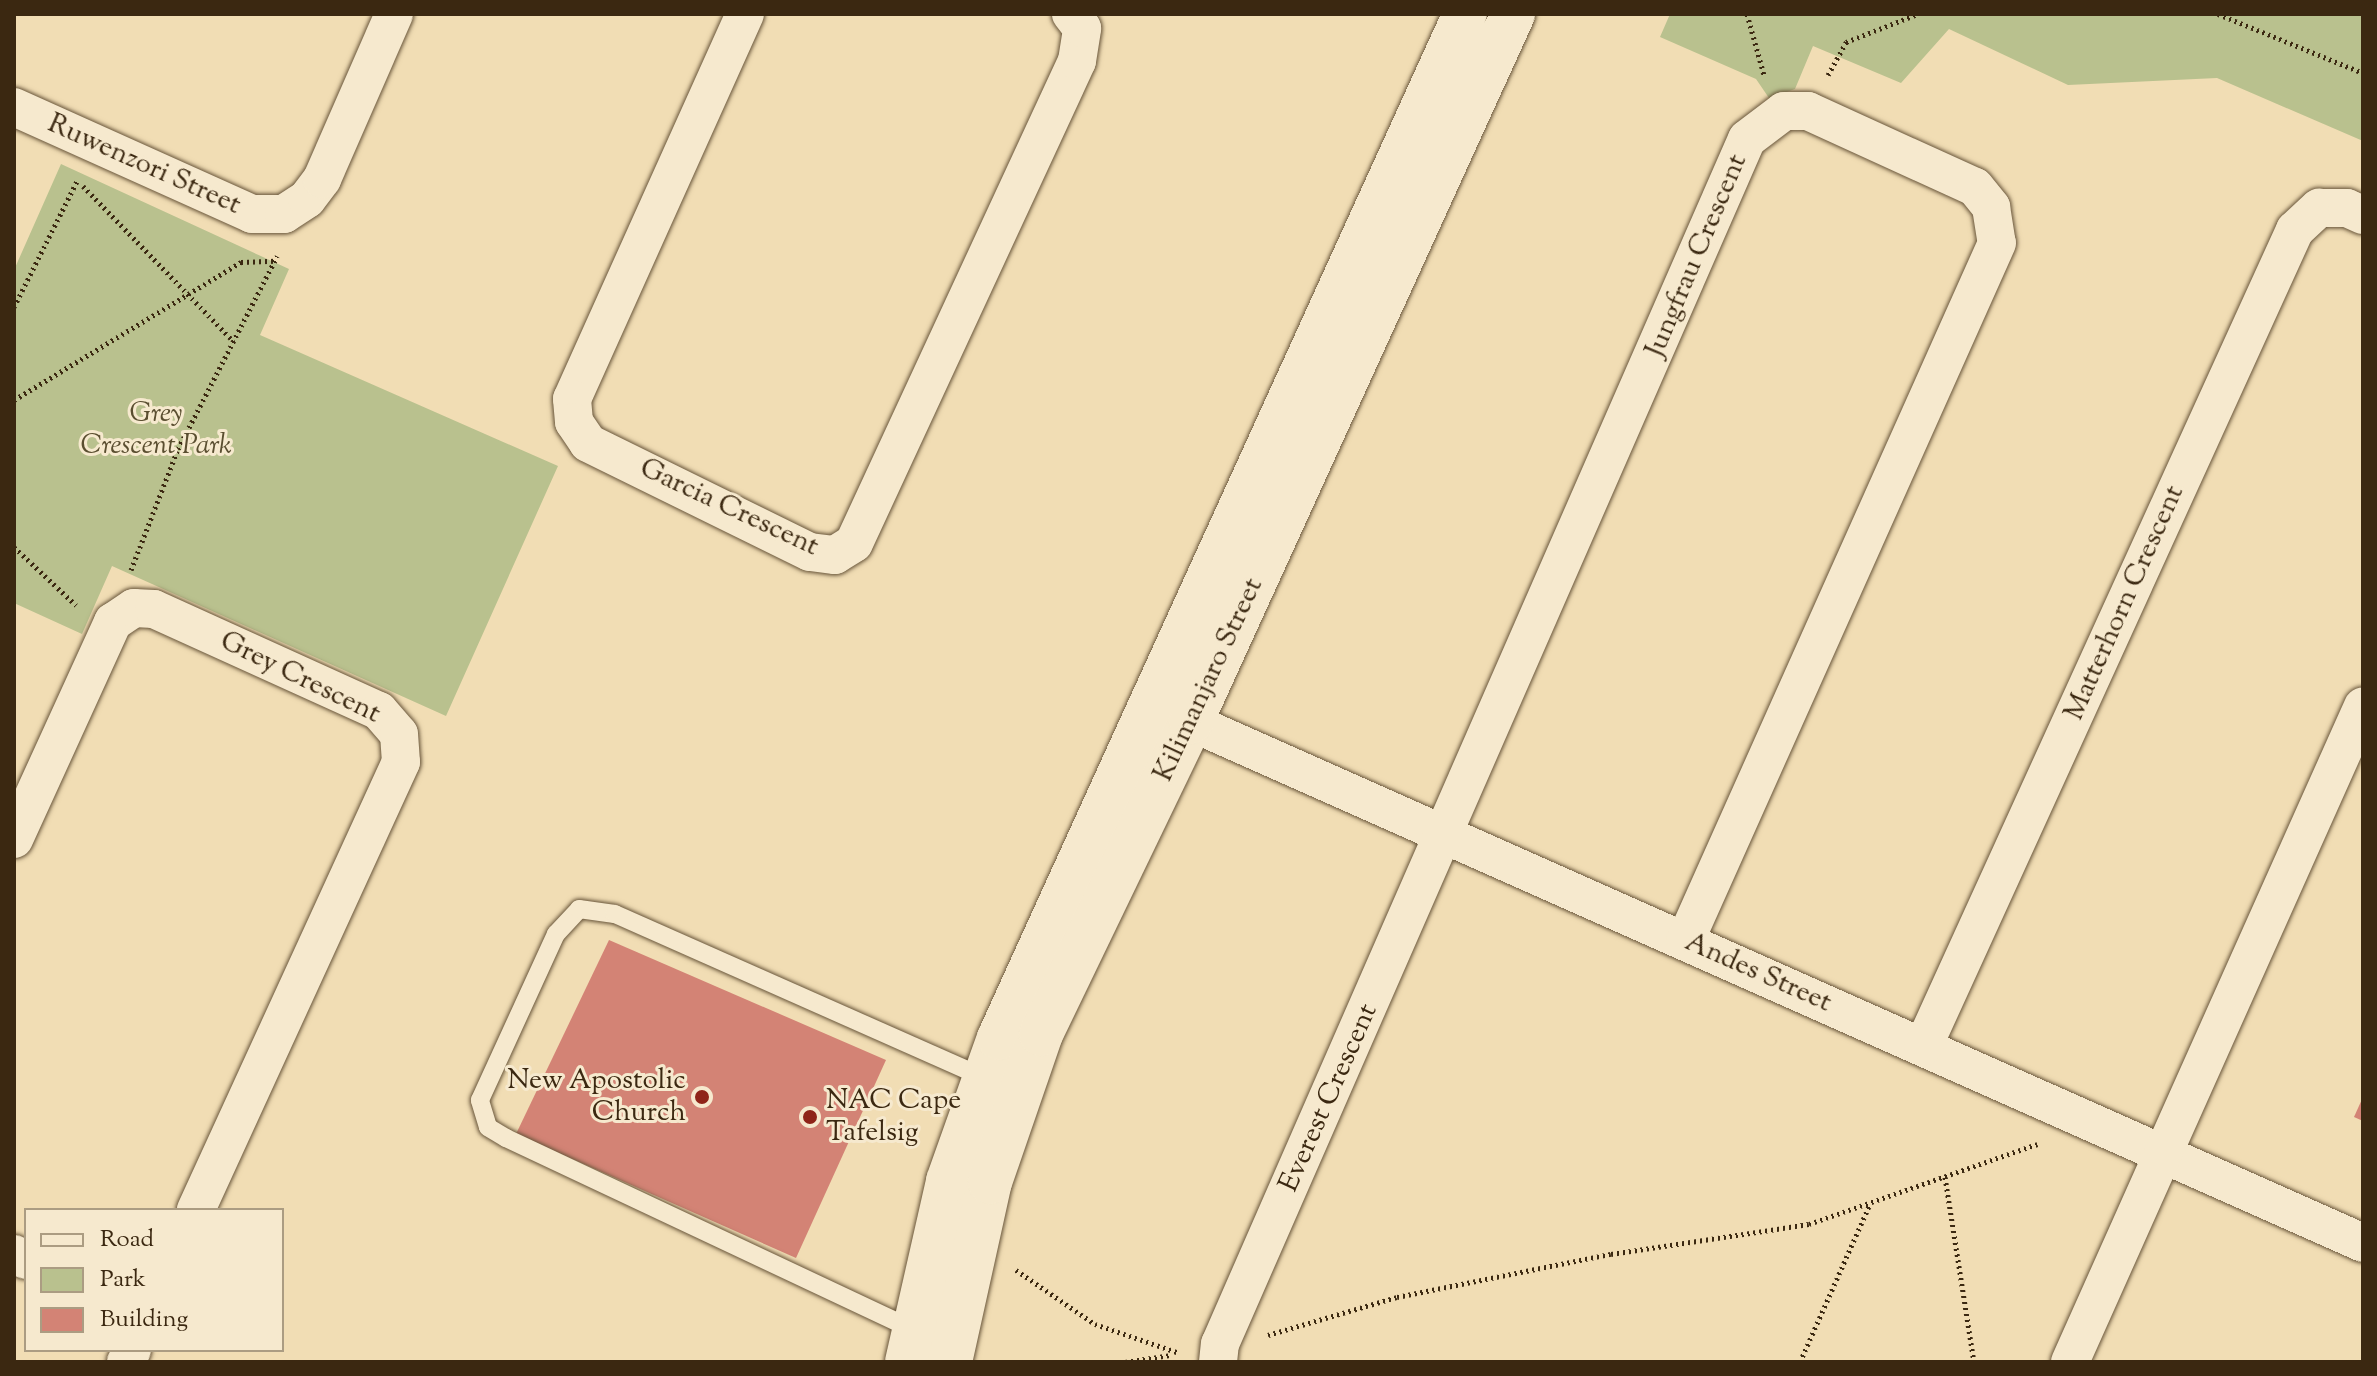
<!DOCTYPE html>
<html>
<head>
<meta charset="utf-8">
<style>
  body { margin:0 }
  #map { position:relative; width:2377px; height:1376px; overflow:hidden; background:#f1ddb4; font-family:"Sorts Mill Goudy",serif }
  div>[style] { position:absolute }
  .green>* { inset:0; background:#b9c18e }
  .building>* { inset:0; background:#d38375 }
  .path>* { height:5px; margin-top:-2.5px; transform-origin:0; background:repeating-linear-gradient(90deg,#3b2811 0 2px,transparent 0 6px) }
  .roads { filter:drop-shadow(0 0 2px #68553a) drop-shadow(0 0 2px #68553a) }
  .service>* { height:18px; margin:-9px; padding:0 9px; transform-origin:9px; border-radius:9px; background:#f6e9ce }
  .minor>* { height:38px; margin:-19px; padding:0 19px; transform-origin:19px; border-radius:19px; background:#f6e9ce }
  .tertiary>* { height:44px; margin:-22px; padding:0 22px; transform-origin:22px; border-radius:22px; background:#f6e9ce }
  .dots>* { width:22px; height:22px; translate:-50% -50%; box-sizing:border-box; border:4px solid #f6e9ce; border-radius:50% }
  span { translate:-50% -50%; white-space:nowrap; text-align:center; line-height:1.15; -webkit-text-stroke:6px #f6e9ce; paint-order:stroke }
  .street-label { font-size:28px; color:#3b2811 }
  .park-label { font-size:28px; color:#5a4e30; font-style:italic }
  .poi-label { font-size:28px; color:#3b2811 }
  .right { translate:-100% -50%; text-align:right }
  .left { translate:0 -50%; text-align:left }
  .frame { position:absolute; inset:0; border:16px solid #3b2811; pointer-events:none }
  .legend { position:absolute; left:24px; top:1208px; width:260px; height:144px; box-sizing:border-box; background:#f6e9ce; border:2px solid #ab9c82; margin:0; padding:10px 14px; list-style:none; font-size:24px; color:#3b2811 }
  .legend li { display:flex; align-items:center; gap:16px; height:40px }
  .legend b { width:40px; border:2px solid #ab9c82 }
</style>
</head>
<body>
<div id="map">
  <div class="green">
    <div style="clip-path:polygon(1670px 14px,2363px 14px,2363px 141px,2217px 78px,2068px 85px,1949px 29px,1901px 83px,1813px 46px,1795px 89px,1769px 98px,1756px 79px,1660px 37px)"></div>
    <div style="clip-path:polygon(61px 164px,289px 269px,260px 335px,558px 466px,446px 716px,112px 566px,82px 634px,14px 603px,14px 270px)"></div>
  </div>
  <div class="building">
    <div style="clip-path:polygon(609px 940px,886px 1060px,796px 1258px,516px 1134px)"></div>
    <div style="clip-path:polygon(2363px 1097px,2363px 1121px,2354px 1117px)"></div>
  </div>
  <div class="path">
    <div style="left:1747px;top:14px;width:63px;rotate:74.4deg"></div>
    <div style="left:2218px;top:14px;width:157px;rotate:22.1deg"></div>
    <div style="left:1828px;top:75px;width:38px;rotate:-61deg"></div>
    <div style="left:1846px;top:42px;width:77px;rotate:-21.3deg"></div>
    <div style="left:83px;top:186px;width:216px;rotate:45.9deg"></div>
    <div style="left:14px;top:307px;width:141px;rotate:-63.4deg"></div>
    <div style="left:14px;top:400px;width:266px;rotate:-31.3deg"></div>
    <div style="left:241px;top:262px;width:34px;rotate:-2deg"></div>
    <div style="left:14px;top:547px;width:85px;rotate:43.1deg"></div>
    <div style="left:131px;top:570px;width:130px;rotate:-68.8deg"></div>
    <div style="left:178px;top:449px;width:217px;rotate:-62.8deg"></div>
    <div style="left:1945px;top:1177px;width:187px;rotate:81.1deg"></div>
    <div style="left:1016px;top:1270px;width:96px;rotate:34.4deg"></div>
    <div style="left:1095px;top:1324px;width:89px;rotate:19deg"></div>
    <div style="left:1268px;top:1335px;width:134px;rotate:-16.4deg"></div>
    <div style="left:1397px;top:1297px;width:218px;rotate:-11.4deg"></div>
    <div style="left:1611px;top:1254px;width:200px;rotate:-8.6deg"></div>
    <div style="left:1809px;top:1224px;width:242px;rotate:-19.3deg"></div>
    <div style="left:1125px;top:1362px;width:47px;rotate:-8.7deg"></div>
    <div style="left:1800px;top:1362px;width:173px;rotate:-66.1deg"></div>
  </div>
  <div class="roads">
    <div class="service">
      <div style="left:912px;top:1329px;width:449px;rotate:-154.8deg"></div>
      <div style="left:506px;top:1138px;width:21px;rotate:-149deg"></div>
      <div style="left:488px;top:1127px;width:28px;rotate:-107deg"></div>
      <div style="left:480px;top:1100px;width:183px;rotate:-65.4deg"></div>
      <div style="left:556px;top:934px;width:34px;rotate:-47deg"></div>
      <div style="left:579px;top:909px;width:36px;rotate:8deg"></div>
      <div style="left:615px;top:914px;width:405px;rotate:23.9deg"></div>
    </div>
    <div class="minor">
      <div style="left:745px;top:14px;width:422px;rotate:114.2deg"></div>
      <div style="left:572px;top:399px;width:23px;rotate:85deg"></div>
      <div style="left:574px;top:422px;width:25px;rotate:56deg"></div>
      <div style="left:588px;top:443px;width:247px;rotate:26.2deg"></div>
      <div style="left:810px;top:552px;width:25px;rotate:7deg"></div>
      <div style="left:835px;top:555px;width:22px;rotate:-32deg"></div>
      <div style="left:854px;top:543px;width:531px;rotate:-65.17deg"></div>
      <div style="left:1077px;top:61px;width:33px;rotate:-81deg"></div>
      <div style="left:1082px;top:28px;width:18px;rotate:-128deg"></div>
      <div style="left:14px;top:107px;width:261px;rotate:24.2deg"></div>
      <div style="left:252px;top:214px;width:32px"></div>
      <div style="left:284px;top:214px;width:27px;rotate:-33deg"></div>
      <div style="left:307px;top:199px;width:25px;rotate:-53deg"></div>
      <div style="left:322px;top:179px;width:180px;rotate:-66.4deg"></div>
      <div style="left:1166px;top:711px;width:1310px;rotate:23.96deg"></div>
      <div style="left:14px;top:839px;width:239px;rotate:-65.5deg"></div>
      <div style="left:113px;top:622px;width:25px;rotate:-34deg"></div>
      <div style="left:134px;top:608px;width:20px;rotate:3deg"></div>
      <div style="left:154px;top:609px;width:247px;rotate:24.4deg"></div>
      <div style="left:379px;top:711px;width:30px;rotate:49deg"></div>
      <div style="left:399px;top:734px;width:28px;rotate:86deg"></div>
      <div style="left:401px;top:762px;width:493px;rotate:114.6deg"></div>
      <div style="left:1923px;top:1047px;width:898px;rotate:-65.52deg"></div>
      <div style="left:2295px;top:230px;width:33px;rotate:-43deg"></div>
      <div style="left:2319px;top:208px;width:28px"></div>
      <div style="left:2347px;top:208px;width:17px;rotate:24deg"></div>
      <div style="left:14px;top:1254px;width:13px;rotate:27deg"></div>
      <div style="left:126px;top:1362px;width:13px;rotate:-63deg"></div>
      <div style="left:1218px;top:1362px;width:18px;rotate:-84deg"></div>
      <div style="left:1220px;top:1344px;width:1315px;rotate:-66.38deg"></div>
      <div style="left:1747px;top:139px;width:46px;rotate:-37.1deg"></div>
      <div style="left:1784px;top:111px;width:24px"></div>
      <div style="left:1808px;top:111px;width:183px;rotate:24.5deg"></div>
      <div style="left:1975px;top:187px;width:26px;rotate:51deg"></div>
      <div style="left:1991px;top:207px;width:36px;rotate:81deg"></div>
      <div style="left:1997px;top:243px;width:765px;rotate:114.08deg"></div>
      <div style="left:2070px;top:1362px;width:718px;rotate:-65.93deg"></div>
    </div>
    <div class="tertiary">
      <div style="left:907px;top:1362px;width:186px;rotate:-77.2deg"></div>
      <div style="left:948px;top:1181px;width:152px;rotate:-70.4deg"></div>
      <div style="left:999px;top:1038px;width:1125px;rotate:-65.53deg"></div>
      <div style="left:950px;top:1362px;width:184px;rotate:-77.5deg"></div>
      <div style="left:990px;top:1182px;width:157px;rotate:-71deg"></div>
      <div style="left:1041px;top:1034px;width:346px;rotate:-64.3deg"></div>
      <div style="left:1191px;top:722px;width:778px;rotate:-65.54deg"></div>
    </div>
  </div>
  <div class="dots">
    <div style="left:702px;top:1097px;background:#8f2418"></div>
    <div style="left:810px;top:1117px;background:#8f2418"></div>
  </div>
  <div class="street-label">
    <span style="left:144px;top:165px;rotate:24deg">Ruwenzori Street</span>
    <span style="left:1697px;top:256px;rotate:-67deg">Jungfrau Crescent</span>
    <span style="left:729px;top:508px;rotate:25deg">Garcia Crescent</span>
    <span style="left:2125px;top:603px;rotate:-66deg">Matterhorn Crescent</span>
    <span style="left:300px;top:678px;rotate:26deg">Grey Crescent</span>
    <span style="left:1209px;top:680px;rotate:-65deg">Kilimanjaro Street</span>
    <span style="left:1758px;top:973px;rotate:24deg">Andes Street</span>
    <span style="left:1329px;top:1098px;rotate:-66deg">Everest Crescent</span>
  </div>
  <div class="park-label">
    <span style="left:156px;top:430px">Grey<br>Crescent Park</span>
  </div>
  <div class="poi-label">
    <span class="right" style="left:686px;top:1097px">New Apostolic<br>Church</span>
    <span class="left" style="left:826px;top:1117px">NAC Cape<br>Tafelsig</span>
  </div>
  <div class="frame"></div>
  <ul class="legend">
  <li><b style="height:10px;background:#f6e9ce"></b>Road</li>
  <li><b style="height:22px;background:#b9c18e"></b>Park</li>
  <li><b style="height:22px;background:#d38375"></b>Building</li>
  </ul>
</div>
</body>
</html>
